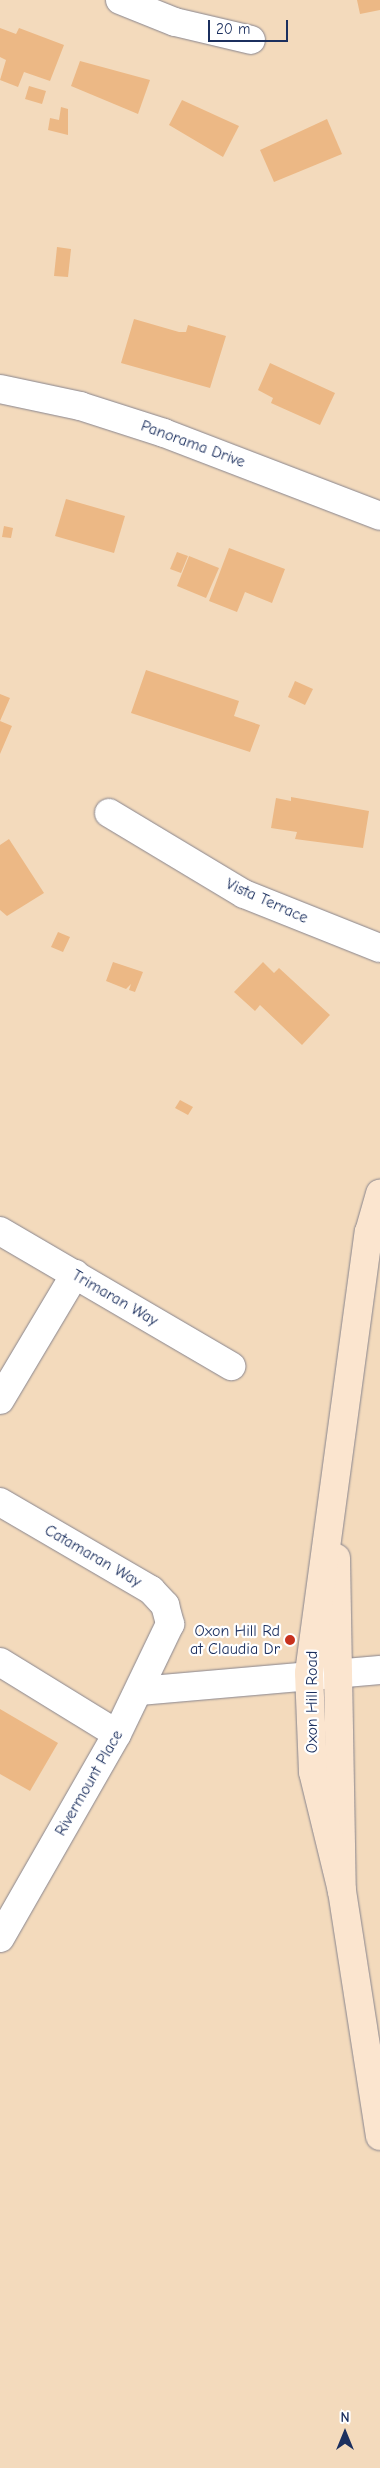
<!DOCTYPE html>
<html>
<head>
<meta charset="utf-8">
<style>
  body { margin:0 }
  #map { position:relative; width:380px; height:2468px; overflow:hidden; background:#f3dabc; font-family:"Comic Neue",sans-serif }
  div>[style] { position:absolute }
  .building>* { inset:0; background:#ecb885 }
  .roads { filter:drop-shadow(0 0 1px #87848d) drop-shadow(0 0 1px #87848d) }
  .street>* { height:28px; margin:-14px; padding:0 14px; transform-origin:14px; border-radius:14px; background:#fff }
  .secondary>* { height:28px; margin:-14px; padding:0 14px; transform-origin:14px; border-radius:14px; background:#fbe5cf }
  .dots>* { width:14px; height:14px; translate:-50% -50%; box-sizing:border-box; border:2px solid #fff; border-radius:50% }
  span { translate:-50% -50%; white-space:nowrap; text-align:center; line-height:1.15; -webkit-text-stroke:4.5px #fff; paint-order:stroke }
  .street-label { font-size:16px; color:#1b2f5e }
  .poi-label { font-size:16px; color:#1b2f5e }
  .right { translate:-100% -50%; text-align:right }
  .north { position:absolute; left:320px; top:2408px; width:50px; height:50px; -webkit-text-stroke:4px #fff; paint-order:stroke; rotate:0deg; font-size:14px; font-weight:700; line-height:20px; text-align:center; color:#1b2f5e }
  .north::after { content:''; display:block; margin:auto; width:18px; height:22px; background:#1b2f5e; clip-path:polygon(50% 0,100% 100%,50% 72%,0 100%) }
  .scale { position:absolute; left:208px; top:20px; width:80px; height:22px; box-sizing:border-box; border:2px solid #1b2f5e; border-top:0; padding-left:6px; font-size:15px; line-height:18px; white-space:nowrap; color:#1b2f5e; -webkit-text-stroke:4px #fff; paint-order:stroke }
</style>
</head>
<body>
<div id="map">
  <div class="building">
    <div style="clip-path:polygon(357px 0,380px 0,380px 10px,360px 14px)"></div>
    <div style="clip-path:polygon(0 28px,16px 34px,19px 28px,64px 45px,50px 81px,24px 72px,18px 87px,0 80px,6px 60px,0 57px)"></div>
    <div style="clip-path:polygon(80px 61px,150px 80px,138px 114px,71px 86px)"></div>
    <div style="clip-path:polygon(29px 86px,46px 91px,42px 104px,25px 99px)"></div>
    <div style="clip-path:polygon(182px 100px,239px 126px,223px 157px,169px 125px)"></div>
    <div style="clip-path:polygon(61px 107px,68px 109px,68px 135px,48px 130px,50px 118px,59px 120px)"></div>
    <div style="clip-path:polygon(327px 119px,342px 154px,274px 182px,260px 150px)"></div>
    <div style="clip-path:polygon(57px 247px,71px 249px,68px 277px,54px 276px)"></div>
    <div style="clip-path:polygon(134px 319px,179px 332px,186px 332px,188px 325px,226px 336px,210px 388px,121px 363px)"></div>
    <div style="clip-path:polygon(270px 363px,335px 393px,320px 425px,271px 403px,273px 398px,258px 390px)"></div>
    <div style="clip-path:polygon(66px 499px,125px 516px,114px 553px,55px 536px)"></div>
    <div style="clip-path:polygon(4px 526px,13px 528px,11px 538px,2px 537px)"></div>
    <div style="clip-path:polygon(229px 548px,285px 569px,272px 603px,245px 592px,237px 612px,209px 601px)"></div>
    <div style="clip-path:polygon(177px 552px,188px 556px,181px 573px,170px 569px)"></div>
    <div style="clip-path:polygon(189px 556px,219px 568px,206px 598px,177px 586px)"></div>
    <div style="clip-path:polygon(146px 670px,239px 701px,234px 716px,260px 725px,250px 752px,131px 713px)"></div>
    <div style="clip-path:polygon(295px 681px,313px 689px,305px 705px,288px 697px)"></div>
    <div style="clip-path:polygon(0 694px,10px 698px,0 721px,12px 726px,0 754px)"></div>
    <div style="clip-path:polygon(291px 797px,369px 811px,363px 848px,295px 839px,297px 832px,271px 828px,276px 798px,291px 801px)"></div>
    <div style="clip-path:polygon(9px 839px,44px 893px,7px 916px,0 910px,0 845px)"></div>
    <div style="clip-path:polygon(58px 932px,70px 937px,63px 952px,51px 947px)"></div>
    <div style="clip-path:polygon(113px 962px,143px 972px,135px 992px,129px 990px,131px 984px,126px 989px,106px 981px)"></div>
    <div style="clip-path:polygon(263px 962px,274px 973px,279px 968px,330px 1015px,302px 1045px,260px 1005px,255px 1011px,234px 992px)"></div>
    <div style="clip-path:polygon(180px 1100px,193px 1107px,188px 1115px,175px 1108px)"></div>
    <div style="clip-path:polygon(0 1709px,58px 1743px,30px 1791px,0 1774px)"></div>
  </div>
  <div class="roads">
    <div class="street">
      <div style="left:120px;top:0;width:59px;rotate:21.8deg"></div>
      <div style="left:175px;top:22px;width:78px;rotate:13.3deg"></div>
      <div style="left:0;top:389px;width:82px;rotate:12deg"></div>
      <div style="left:80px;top:406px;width:88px;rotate:17.8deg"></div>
      <div style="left:164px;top:433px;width:231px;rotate:21deg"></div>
      <div style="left:109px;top:813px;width:157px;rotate:31deg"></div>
      <div style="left:244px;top:894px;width:146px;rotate:21.7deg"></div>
      <div style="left:0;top:1231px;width:268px;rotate:30.3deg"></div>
      <div style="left:0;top:1400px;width:147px;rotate:-59.2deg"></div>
      <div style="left:0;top:1502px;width:175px;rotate:30.2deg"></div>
      <div style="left:151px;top:1590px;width:21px;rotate:47deg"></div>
      <div style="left:165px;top:1605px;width:20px;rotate:75deg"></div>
      <div style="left:170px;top:1624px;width:122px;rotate:115.7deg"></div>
      <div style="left:117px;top:1734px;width:235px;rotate:119.8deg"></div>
      <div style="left:0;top:1662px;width:137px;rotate:31.6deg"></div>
      <div style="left:139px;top:1691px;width:242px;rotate:-5deg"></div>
    </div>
    <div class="secondary">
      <div style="left:336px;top:1558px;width:333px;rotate:89deg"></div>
      <div style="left:342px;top:1891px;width:248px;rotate:81.2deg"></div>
      <div style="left:342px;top:1891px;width:122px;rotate:-103.7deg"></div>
      <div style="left:313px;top:1772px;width:99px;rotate:-92.3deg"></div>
      <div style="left:309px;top:1673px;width:445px;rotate:-82.3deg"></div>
      <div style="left:369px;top:1232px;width:40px;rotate:-74deg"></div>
    </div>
  </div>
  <div class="dots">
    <div style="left:290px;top:1640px;background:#c8321e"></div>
  </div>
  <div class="street-label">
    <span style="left:193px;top:444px;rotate:20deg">Panorama Drive</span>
    <span style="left:267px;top:901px;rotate:24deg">Vista Terrace</span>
    <span style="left:115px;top:1298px;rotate:30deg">Trimaran Way</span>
    <span style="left:93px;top:1556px;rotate:30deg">Catamaran Way</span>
    <span style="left:312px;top:1702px;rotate:-90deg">Oxon Hill Road</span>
    <span style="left:89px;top:1783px;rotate:-60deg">Rivermount Place</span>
  </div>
  <div class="poi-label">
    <span class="right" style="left:280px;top:1640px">Oxon Hill Rd<br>at Claudia Dr</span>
  </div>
  <div class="north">N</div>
  <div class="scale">20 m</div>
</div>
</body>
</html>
